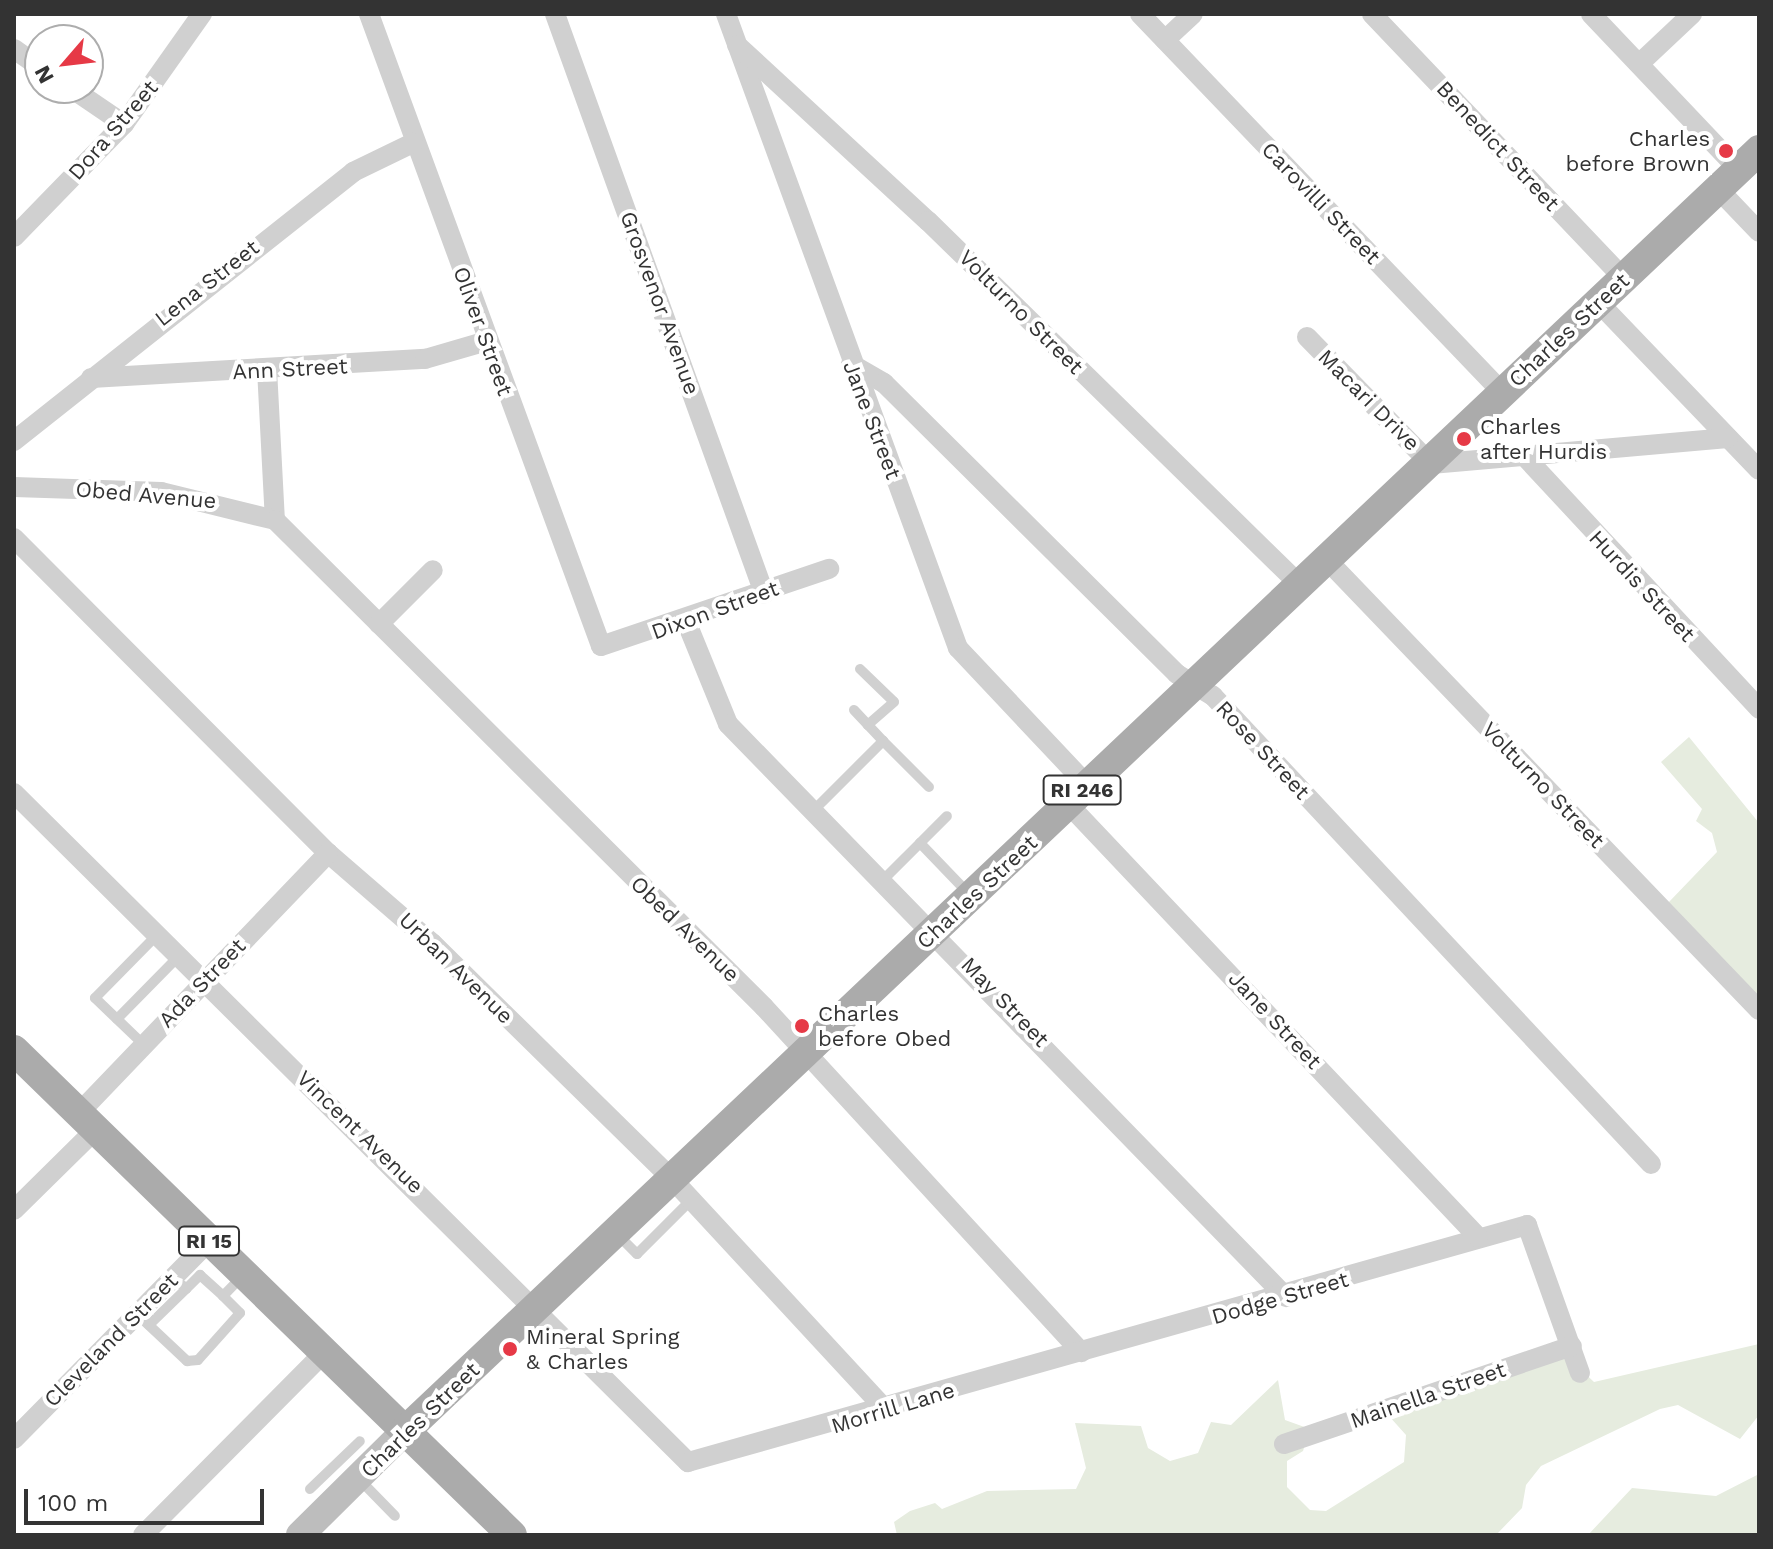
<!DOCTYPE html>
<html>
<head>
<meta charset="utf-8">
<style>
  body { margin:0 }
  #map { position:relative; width:1773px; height:1549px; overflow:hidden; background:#fff; font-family:"Work Sans",sans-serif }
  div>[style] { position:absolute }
  .green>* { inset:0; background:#e6ecdf }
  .lane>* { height:10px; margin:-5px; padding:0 5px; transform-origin:5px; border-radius:5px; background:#d0d0d0 }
  .street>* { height:20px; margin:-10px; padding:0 10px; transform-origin:10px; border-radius:10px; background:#d0d0d0 }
  .secondary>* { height:28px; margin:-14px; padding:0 14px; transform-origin:14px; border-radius:14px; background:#bdbdbd }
  .primary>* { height:30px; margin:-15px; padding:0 15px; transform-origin:15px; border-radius:15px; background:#ababab }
  .dots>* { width:22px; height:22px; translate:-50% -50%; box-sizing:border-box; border:4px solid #fff; border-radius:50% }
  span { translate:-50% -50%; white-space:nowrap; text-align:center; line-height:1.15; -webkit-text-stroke:8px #fff; paint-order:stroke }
  .shield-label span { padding:2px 6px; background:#fff; border:2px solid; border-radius:6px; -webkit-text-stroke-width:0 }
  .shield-label { font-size:20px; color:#333; font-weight:700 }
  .street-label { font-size:22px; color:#333 }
  .poi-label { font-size:22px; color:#333 }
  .right { translate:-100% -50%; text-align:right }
  .left { translate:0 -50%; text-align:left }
  .frame { position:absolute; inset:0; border:16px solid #333; pointer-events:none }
  .north { position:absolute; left:24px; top:24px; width:80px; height:80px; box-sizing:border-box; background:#fff; border:2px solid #adadad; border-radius:50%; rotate:242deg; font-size:22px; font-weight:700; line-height:32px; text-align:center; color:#333 }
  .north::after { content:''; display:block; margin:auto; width:28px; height:36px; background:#e63946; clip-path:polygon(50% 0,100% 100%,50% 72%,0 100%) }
  .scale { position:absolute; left:24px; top:1489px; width:240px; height:36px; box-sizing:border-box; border:4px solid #333; border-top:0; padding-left:10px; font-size:24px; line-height:28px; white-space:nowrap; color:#333; -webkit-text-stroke:6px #fff; paint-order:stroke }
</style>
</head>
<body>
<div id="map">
  <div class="green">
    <div style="clip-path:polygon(1689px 737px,1759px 823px,1759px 1008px,1668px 903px,1717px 852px,1712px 833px,1696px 821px,1702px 809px,1661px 762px)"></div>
    <div style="clip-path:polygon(1759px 1344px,1759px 1415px,1740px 1439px,1678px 1405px,1660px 1409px,1541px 1466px,1526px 1485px,1522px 1508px,1496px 1535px,897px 1535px,894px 1522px,910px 1511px,935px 1503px,942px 1509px,987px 1491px,1076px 1489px,1086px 1468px,1075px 1423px,1141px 1426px,1148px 1448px,1170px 1461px,1198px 1453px,1211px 1422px,1231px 1425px,1278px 1380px,1285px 1420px,1310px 1429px,1303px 1451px,1287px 1461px,1287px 1487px,1310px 1510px,1326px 1511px,1404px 1462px,1406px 1435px,1380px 1406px,1560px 1350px,1594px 1382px)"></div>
    <div style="clip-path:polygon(1759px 1474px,1759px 1535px,1588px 1535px,1632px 1488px,1716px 1496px)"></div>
  </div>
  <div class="lane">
    <div style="left:860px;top:669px;width:47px;rotate:44.1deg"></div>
    <div style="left:894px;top:702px;width:35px;rotate:139deg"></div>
    <div style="left:854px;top:710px;width:42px;rotate:46.9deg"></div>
    <div style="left:814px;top:810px;width:98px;rotate:-45deg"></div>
    <div style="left:883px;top:741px;width:65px;rotate:45deg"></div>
    <div style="left:920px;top:843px;width:38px;rotate:-45deg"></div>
    <div style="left:884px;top:879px;width:51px;rotate:-45deg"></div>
    <div style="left:920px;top:843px;width:68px;rotate:46.2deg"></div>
    <div style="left:117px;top:1019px;width:88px;rotate:-45.5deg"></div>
    <div style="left:144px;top:1045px;width:68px;rotate:-136.2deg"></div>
    <div style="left:95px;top:998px;width:88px;rotate:-45.5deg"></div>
    <div style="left:618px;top:1235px;width:27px;rotate:45deg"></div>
    <div style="left:637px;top:1254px;width:78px;rotate:-45deg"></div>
    <div style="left:186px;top:1289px;width:20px;rotate:-45deg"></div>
    <div style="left:200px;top:1275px;width:31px;rotate:42deg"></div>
    <div style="left:223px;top:1296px;width:28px;rotate:-46deg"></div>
    <div style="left:137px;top:1314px;width:69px;rotate:43.2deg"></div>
    <div style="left:187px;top:1361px;width:11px;rotate:-5deg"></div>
    <div style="left:198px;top:1360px;width:63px;rotate:-48.2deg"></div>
    <div style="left:240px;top:1313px;width:24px;rotate:-135deg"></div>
    <div style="left:149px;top:1325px;width:52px;rotate:-44.2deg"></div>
    <div style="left:186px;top:1289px;width:6px;rotate:-135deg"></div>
    <div style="left:360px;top:1480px;width:50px;rotate:45.8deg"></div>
    <div style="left:310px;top:1489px;width:69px;rotate:-43.8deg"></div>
  </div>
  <div class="street">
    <div style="left:369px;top:14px;width:673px;rotate:69.84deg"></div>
    <div style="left:601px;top:646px;width:241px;rotate:-18.7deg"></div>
    <div style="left:555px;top:14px;width:616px;rotate:70.15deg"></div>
    <div style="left:726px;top:14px;width:675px;rotate:69.9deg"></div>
    <div style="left:958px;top:648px;width:188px;rotate:46.7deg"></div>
    <div style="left:1140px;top:14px;width:523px;rotate:46.24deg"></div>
    <div style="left:1372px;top:14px;width:366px;rotate:46.4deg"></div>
    <div style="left:1591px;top:14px;width:214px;rotate:46.5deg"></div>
    <div style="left:1165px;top:40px;width:38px;rotate:-43deg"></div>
    <div style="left:737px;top:45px;width:260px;rotate:42.7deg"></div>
    <div style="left:928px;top:221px;width:520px;rotate:44.38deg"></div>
    <div style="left:14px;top:49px;width:32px;rotate:35deg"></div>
    <div style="left:1639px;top:64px;width:73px;rotate:-43.3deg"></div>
    <div style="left:71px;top:88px;width:64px;rotate:34.2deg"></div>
    <div style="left:1718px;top:189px;width:59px;rotate:46.4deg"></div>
    <div style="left:14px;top:237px;width:158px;rotate:-45.8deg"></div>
    <div style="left:124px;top:124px;width:135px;rotate:-54.7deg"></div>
    <div style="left:1599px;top:303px;width:231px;rotate:46.2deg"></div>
    <div style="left:1307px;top:337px;width:177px;rotate:45.7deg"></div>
    <div style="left:1431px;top:464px;width:298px;rotate:-5deg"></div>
    <div style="left:851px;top:364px;width:38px;rotate:30deg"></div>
    <div style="left:884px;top:383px;width:413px;rotate:44.8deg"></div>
    <div style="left:1177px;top:674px;width:42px;rotate:31.4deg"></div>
    <div style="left:1213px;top:696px;width:641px;rotate:46.9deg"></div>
    <div style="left:267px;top:369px;width:151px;rotate:87deg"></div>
    <div style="left:91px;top:378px;width:335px;rotate:-3.3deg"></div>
    <div style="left:425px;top:359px;width:65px;rotate:-16.2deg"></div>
    <div style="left:14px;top:441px;width:433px;rotate:-38.4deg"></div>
    <div style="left:353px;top:172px;width:67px;rotate:-25.8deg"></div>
    <div style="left:1528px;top:460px;width:340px;rotate:47.1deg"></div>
    <div style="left:14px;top:487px;width:147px;rotate:1.9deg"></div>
    <div style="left:161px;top:492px;width:117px;rotate:13.8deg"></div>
    <div style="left:275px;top:520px;width:690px;rotate:44.88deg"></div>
    <div style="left:764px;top:1007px;width:469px;rotate:47.4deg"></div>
    <div style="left:14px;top:538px;width:445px;rotate:45.1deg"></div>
    <div style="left:328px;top:853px;width:138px;rotate:40.9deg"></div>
    <div style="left:432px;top:943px;width:339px;rotate:44.5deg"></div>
    <div style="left:674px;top:1181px;width:312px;rotate:47.2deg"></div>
    <div style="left:1327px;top:560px;width:624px;rotate:46.17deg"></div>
    <div style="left:686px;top:621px;width:111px;rotate:67.8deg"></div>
    <div style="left:728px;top:724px;width:800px;rotate:45.76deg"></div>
    <div style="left:379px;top:624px;width:76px;rotate:-45deg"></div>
    <div style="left:14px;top:793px;width:950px;rotate:44.79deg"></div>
    <div style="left:688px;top:1462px;width:872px;rotate:-15.77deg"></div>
    <div style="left:1527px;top:1225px;width:157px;rotate:70.3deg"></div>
    <div style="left:1069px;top:805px;width:595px;rotate:46.57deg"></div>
    <div style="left:77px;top:1115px;width:363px;rotate:-46.2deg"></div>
    <div style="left:14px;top:1210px;width:112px;rotate:-44.6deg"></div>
    <div style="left:14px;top:1439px;width:278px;rotate:-45.4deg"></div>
    <div style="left:1284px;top:1444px;width:304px;rotate:-18.8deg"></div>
    <div style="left:143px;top:1535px;width:257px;rotate:-45.2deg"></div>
  </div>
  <div class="secondary">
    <div style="left:300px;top:1535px;width:148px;rotate:-44.7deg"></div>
  </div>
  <div class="primary">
    <div style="left:14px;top:1050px;width:695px;rotate:44.24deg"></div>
    <div style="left:405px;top:1431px;width:1864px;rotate:-43.41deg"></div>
  </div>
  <div class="dots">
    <div style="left:1726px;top:151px;background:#e63946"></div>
    <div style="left:1464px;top:439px;background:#e63946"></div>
    <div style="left:802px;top:1026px;background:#e63946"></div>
    <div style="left:510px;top:1349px;background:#e63946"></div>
  </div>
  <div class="shield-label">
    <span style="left:1082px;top:790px">RI 246</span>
    <span style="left:209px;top:1241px">RI 15</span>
  </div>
  <div class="street-label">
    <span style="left:113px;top:130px;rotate:-49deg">Dora Street</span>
    <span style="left:1498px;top:146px;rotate:47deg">Benedict Street</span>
    <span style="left:1321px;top:203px;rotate:46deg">Carovilli Street</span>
    <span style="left:207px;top:283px;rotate:-38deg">Lena Street</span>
    <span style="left:660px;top:303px;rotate:70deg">Grosvenor Avenue</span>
    <span style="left:1021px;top:312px;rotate:45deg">Volturno Street</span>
    <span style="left:1569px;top:330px;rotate:-43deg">Charles Street</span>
    <span style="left:483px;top:331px;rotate:70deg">Oliver Street</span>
    <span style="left:290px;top:369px;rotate:-3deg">Ann Street</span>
    <span style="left:1369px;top:400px;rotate:45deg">Macari Drive</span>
    <span style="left:872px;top:420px;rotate:69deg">Jane Street</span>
    <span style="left:146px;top:495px;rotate:5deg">Obed Avenue</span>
    <span style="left:1642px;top:586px;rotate:47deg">Hurdis Street</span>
    <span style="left:715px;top:610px;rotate:-20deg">Dixon Street</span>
    <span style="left:1263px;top:750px;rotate:47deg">Rose Street</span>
    <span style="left:1543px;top:785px;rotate:46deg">Volturno Street</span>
    <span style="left:977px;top:892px;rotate:-43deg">Charles Street</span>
    <span style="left:685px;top:929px;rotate:44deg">Obed Avenue</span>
    <span style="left:456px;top:968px;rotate:44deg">Urban Avenue</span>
    <span style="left:202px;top:983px;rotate:-46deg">Ada Street</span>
    <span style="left:1005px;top:1002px;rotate:46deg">May Street</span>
    <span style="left:1275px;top:1020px;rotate:47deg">Jane Street</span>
    <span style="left:360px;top:1132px;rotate:44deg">Vincent Avenue</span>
    <span style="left:1280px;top:1298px;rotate:-16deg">Dodge Street</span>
    <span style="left:111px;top:1340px;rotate:-45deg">Cleveland Street</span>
    <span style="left:1428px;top:1395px;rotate:-19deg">Mainella Street</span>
    <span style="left:893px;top:1408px;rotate:-17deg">Morrill Lane</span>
    <span style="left:420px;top:1420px;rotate:-44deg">Charles Street</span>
  </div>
  <div class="poi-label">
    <span class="right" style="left:1710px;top:151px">Charles<br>before Brown</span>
    <span class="left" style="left:1480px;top:439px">Charles<br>after Hurdis</span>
    <span class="left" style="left:818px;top:1026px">Charles<br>before Obed</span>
    <span class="left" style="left:526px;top:1349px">Mineral Spring<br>&amp; Charles</span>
  </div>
  <div class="frame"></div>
  <div class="north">N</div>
  <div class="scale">100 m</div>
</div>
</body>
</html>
